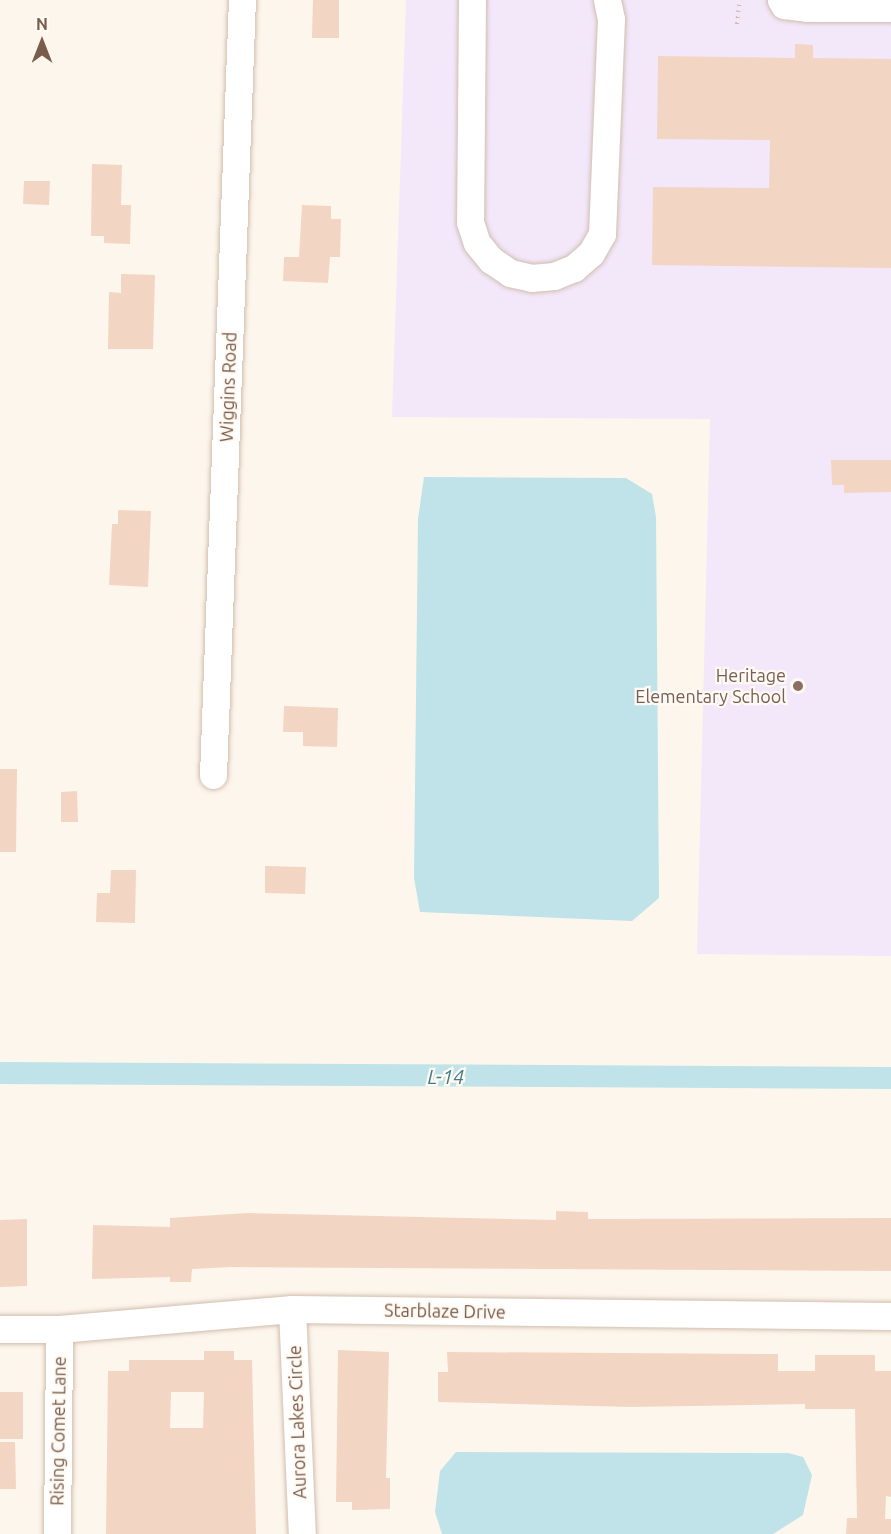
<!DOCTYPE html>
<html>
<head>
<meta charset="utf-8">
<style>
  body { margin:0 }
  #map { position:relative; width:891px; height:1534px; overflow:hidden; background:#fdf6ec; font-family:Ubuntu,sans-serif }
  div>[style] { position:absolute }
  .education>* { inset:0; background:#f3e8fa }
  .water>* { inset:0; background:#bfe3e8 }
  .canal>* { height:22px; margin:-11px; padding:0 11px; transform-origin:11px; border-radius:11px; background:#bfe3e8 }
  .building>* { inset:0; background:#f3d5c3 }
  .path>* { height:4px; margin-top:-2px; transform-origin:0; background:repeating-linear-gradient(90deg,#d9b8a5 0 1.5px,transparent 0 6px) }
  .roads { filter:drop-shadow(0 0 2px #d1beb0) drop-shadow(0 0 2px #d1beb0) }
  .minor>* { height:27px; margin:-13.5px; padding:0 13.5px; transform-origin:13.5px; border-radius:13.5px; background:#fff }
  .dots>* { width:16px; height:16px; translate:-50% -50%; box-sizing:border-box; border:3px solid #fffaf3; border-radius:50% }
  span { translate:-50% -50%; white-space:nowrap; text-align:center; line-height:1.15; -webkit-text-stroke:4.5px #fffaf3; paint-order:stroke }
  .street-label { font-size:18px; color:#7a5c4d }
  .education-label { font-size:18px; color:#785e54 }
  .right { translate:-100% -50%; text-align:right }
  .water-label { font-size:20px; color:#437c86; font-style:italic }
  .north { position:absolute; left:12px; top:12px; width:60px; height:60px; -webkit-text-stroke:4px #fffaf3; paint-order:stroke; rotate:0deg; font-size:16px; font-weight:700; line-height:24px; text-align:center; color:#7a5c4d }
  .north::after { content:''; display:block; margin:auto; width:21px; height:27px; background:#7a5c4d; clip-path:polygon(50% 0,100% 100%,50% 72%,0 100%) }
</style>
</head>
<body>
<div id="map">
  <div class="education">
    <div style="clip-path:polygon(406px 0,891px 0,891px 956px,697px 954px,710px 419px,392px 417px)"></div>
  </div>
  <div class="water">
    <div style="clip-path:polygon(424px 477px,626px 478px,652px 494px,656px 517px,659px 898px,632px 921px,420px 912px,414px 878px,418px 519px)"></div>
    <div style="clip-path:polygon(456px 1452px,788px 1453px,803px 1457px,812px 1475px,803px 1515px,773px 1534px,442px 1534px,435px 1512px,440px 1471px)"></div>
  </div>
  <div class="canal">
    <div style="left:0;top:1073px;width:891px;rotate:0.32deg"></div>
  </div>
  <div class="building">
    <div style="clip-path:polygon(313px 0,339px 0,339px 38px,312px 38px)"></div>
    <div style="clip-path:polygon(795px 44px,813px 45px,813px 58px,891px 59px,891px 268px,652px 265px,653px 187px,769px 188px,770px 140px,657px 139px,658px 56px,795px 58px)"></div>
    <div style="clip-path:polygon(92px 164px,122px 165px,121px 205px,131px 205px,130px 244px,104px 243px,104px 236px,91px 236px)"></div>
    <div style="clip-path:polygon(24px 181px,50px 181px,49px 205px,23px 204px)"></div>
    <div style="clip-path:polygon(302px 205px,331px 206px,331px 219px,341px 219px,340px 257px,330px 257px,328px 283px,283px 281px,284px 257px,299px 257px)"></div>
    <div style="clip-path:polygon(121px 274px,155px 275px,153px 349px,108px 349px,109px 292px,121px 293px)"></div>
    <div style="clip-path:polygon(831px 460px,891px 460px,891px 492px,844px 493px,844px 485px,832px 485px)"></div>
    <div style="clip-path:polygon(118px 510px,151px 511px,148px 587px,109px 585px,112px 524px,118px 524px)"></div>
    <div style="clip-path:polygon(284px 706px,338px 708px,337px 747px,303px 746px,303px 732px,283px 732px)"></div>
    <div style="clip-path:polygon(0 769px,17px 769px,16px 852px,0 852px)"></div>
    <div style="clip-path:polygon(77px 791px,78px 822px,61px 822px,61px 792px)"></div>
    <div style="clip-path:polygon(265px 866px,306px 867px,305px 894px,265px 893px)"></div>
    <div style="clip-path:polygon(111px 870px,136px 870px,135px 923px,96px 922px,97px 893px,110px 893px)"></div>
    <div style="clip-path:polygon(556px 1211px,588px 1212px,588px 1219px,891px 1218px,891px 1271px,231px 1267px,192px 1269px,191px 1282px,170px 1282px,170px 1277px,92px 1279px,93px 1225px,170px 1227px,170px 1218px,247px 1213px,556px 1220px)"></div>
    <div style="clip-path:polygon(27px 1219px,27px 1286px,0 1287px,0 1220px)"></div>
    <div style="clip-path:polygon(338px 1350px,389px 1352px,386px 1478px,390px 1478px,390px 1509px,352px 1510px,352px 1502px,336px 1502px)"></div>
    <div style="clip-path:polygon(evenodd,204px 1351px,234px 1351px,234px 1360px,252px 1360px,256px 1534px,106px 1534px,108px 1371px,129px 1371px,129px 1360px,204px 1360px,204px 1351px,171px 1392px,204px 1392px,203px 1428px,170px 1428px,171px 1392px)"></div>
    <div style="clip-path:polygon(447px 1352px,778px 1354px,778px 1371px,815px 1371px,815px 1355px,875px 1355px,875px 1371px,891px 1371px,891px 1497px,886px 1496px,885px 1519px,891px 1519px,891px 1534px,846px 1534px,847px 1518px,857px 1518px,855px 1409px,805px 1409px,805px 1404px,631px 1407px,438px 1402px,438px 1372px,448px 1372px)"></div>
    <div style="clip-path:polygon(0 1392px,23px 1392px,23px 1439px,0 1439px)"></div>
    <div style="clip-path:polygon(0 1442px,15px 1442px,16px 1489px,0 1489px)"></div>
  </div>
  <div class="path">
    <div style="left:737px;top:24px;width:24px;rotate:-83deg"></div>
  </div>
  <div class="roads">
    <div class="minor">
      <div style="left:472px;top:0;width:222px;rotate:90.5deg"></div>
      <div style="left:470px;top:222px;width:22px;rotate:72deg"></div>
      <div style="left:477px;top:243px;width:22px;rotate:51deg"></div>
      <div style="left:491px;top:260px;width:23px;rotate:34deg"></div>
      <div style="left:510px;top:273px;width:22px;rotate:13deg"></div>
      <div style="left:531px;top:278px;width:23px;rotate:-5deg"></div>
      <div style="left:554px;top:276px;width:22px;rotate:-22deg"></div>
      <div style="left:574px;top:268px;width:23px;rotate:-41deg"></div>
      <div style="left:591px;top:253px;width:22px;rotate:-60deg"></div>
      <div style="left:602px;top:234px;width:215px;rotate:-87.6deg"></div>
      <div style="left:611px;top:19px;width:19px;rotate:-102deg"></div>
      <div style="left:781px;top:0;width:6px;rotate:59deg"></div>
      <div style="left:784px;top:5px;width:23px;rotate:7deg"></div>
      <div style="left:807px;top:8px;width:84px"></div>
      <div style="left:213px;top:775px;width:776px;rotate:-87.86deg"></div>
      <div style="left:292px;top:1309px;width:225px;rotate:87.5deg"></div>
      <div style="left:0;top:1329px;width:59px"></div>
      <div style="left:59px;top:1329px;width:234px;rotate:-4.9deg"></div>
      <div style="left:292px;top:1309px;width:599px;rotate:0.67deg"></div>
      <div style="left:57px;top:1534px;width:205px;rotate:-89.4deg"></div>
    </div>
  </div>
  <div class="dots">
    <div style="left:798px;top:686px;background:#8d6e63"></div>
  </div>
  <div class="street-label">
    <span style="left:228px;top:387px;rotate:-88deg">Wiggins Road</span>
    <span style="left:445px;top:1311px;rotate:1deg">Starblaze Drive</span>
    <span style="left:297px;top:1422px;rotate:-92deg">Aurora Lakes Circle</span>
    <span style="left:58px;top:1431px;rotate:-89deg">Rising Comet Lane</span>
  </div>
  <div class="education-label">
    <span class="right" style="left:786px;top:686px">Heritage<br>Elementary School</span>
  </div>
  <div class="water-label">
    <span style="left:446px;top:1076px">L-14</span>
  </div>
  <div class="north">N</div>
</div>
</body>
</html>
